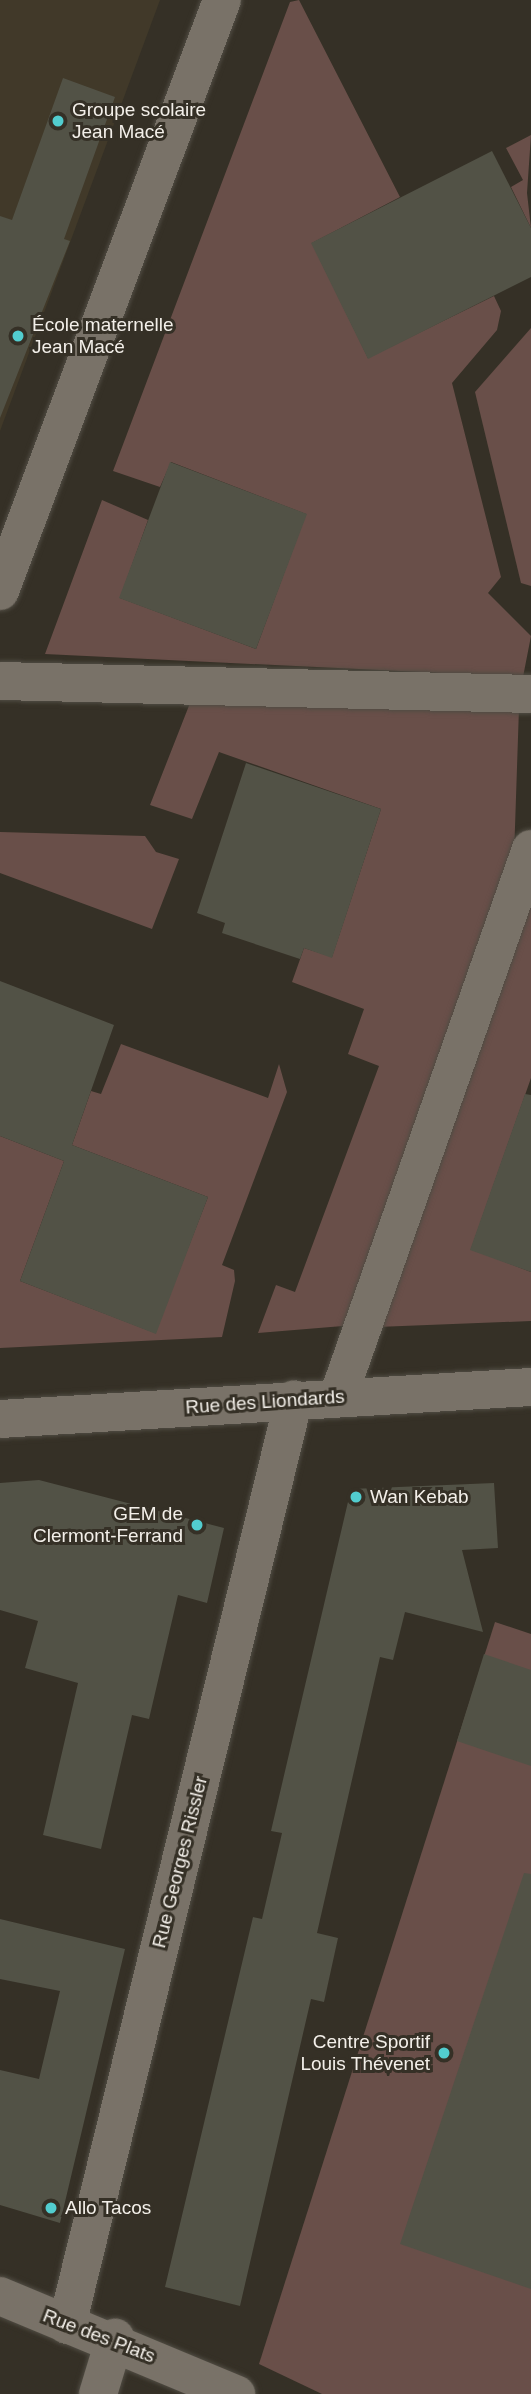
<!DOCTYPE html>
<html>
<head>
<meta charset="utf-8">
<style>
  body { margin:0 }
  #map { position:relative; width:531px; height:2394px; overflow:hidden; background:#353026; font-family:Helvetica,sans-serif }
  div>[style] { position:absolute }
  .built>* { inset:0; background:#413929 }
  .green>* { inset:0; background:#694f49 }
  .building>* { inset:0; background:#525246 }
  .roads { filter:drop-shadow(0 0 2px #504c43) drop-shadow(0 0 2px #504c43) }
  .street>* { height:38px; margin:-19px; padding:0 19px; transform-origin:19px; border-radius:19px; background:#797268 }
  .secondary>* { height:38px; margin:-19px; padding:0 19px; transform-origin:19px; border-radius:19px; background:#797268 }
  .dots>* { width:19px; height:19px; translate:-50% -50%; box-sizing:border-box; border:4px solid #353026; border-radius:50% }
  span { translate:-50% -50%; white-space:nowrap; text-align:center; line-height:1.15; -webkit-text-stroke:6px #353026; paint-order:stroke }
  .poi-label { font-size:19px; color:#f3efe9 }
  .left { translate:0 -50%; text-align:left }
  .right { translate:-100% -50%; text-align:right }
  .street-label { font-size:19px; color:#f3efe9 }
</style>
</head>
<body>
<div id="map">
  <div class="built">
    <div style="clip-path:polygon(0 0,160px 0,0 431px)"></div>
  </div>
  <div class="green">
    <div style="clip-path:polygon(299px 0,400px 197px,312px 243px,368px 358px,494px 296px,501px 311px,497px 330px,452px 383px,501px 577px,488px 593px,531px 636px,523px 677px,45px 654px,102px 500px,148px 520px,120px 598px,256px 649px,306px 514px,171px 462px,160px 487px,113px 471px,290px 2px)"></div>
    <div style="clip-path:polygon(531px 135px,527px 193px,531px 228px,511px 187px,523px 180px,506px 148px)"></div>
    <div style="clip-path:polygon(531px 328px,531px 586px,521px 583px,475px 392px)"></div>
    <div style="clip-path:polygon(192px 698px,519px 708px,514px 857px,343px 1326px,258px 1333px,276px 1285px,295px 1292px,379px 1066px,348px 1054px,364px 1009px,292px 982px,304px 948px,332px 957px,381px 809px,219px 752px,192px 819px,150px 805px)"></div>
    <div style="clip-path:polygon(0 832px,145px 836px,156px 852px,179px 859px,152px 929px,0 873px)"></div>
    <div style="clip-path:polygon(531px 904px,531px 1078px,471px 1249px,531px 1272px,531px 1321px,377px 1327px)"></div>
    <div style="clip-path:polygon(121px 1044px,268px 1098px,279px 1064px,287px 1092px,222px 1265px,234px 1270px,235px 1281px,222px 1337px,0 1348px,0 1136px,64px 1161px,20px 1281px,155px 1333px,208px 1197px,72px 1145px,91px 1091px,101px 1094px)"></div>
    <div style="clip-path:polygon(495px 1622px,531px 1634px,531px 2394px,322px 2394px,259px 2364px)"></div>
  </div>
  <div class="building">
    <div style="clip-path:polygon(63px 78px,115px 97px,64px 239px,70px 241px,0 418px,0 216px,12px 220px)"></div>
    <div style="clip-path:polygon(492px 151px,531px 228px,531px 277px,368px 359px,311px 243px)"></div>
    <div style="clip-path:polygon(170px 462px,307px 514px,256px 649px,119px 598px)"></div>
    <div style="clip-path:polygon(246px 763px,381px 809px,332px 958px,304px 948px,300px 959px,222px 933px,225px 923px,197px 913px)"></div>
    <div style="clip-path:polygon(0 981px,114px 1025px,72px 1145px,208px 1197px,156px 1334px,20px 1281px,64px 1161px,0 1136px)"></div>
    <div style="clip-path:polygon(525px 1094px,531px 1095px,531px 1272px,470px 1250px)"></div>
    <div style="clip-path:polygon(39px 1480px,224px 1528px,207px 1603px,178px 1595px,149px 1719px,132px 1715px,101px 1849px,43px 1835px,78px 1683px,25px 1668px,38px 1621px,0 1610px,0 1483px)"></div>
    <div style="clip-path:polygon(494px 1483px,498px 1548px,462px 1550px,483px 1632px,405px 1612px,393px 1660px,380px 1657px,317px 1933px,338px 1938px,324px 2002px,311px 1999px,240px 2306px,165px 2287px,253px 1917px,262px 1919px,282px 1833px,271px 1831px,351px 1489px)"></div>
    <div style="clip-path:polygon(484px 1654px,531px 1670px,531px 1766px,457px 1741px)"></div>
    <div style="clip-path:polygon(524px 1873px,531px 1874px,531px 2289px,400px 2244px)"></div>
    <div style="clip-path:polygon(0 1919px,125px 1949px,60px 2223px,0 2205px,0 2070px,39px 2079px,60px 1991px,0 1979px)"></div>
  </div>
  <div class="roads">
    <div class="street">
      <div style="left:0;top:591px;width:631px;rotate:-69.41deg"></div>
      <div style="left:0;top:681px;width:531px;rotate:1.4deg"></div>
      <div style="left:338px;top:1397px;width:581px;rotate:-70.6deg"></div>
      <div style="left:0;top:2296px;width:256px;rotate:22.6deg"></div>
      <div style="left:67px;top:2325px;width:953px;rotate:-76.23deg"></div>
      <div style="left:98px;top:2394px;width:59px;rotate:-73.1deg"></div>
    </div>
    <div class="secondary">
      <div style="left:0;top:1419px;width:532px;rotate:-3.45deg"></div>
    </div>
  </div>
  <div class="dots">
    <div style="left:58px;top:121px;background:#52cdcf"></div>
    <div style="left:18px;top:336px;background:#52cdcf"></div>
    <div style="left:356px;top:1497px;background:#52cdcf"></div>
    <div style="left:197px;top:1525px;background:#52cdcf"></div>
    <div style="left:444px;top:2053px;background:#52cdcf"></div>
    <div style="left:51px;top:2208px;background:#52cdcf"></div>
  </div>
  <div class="poi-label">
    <span class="left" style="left:72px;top:121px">Groupe scolaire<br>Jean Macé</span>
    <span class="left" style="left:32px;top:336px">École maternelle<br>Jean Macé</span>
    <span class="left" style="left:370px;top:1497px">Wan Kebab</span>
    <span class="right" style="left:183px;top:1525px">GEM de<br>Clermont-Ferrand</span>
    <span class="right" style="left:430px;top:2053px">Centre Sportif<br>Louis Thévenet</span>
    <span class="left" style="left:65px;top:2208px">Allo Tacos</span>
  </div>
  <div class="street-label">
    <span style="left:265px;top:1402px;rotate:-4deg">Rue des Liondards</span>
    <span style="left:180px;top:1862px;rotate:-76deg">Rue Georges Rissler</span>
    <span style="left:99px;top:2336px;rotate:21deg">Rue des Plats</span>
  </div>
</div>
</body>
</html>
